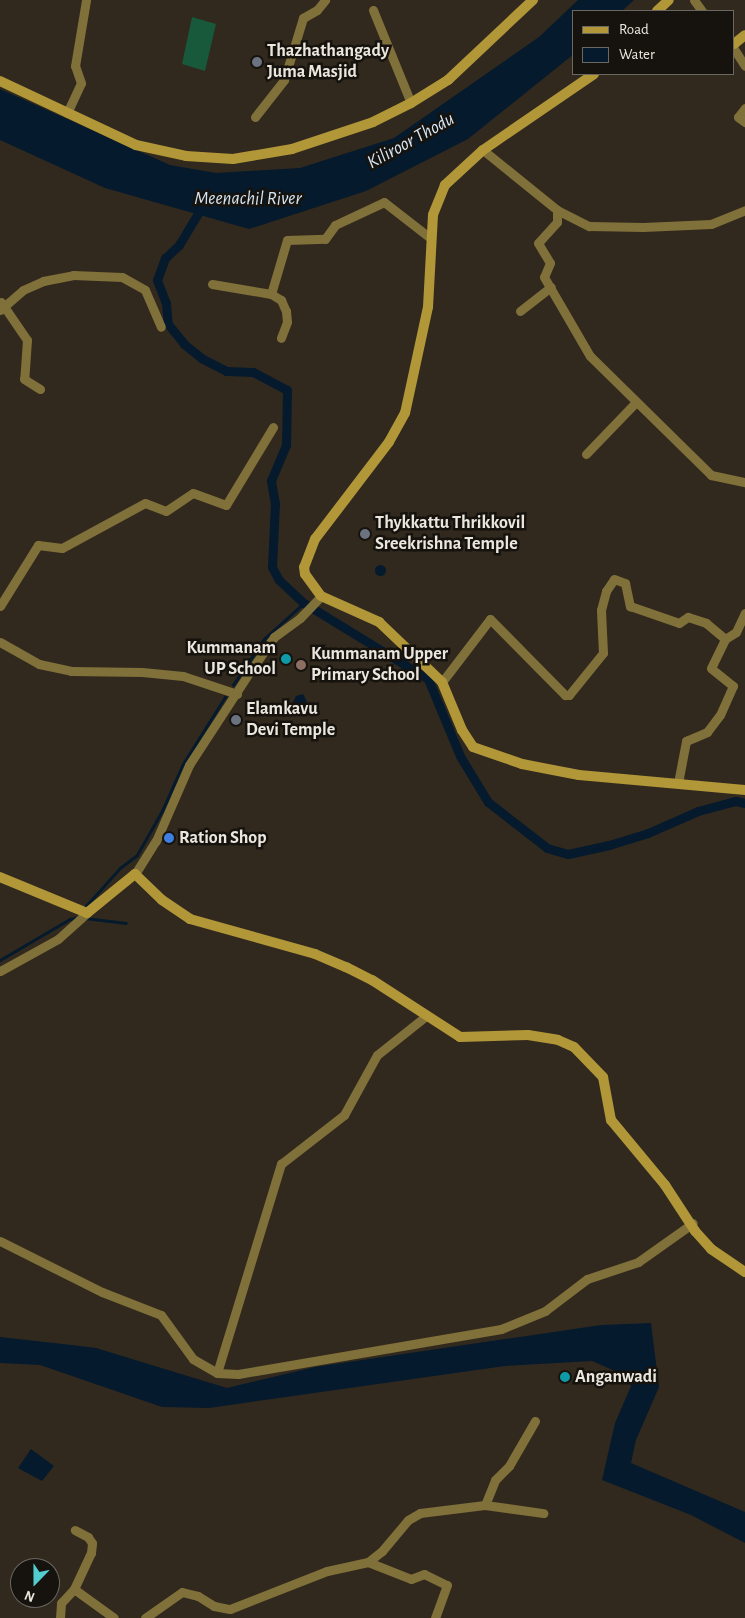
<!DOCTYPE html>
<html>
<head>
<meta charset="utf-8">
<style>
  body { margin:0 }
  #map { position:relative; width:745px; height:1618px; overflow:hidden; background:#32291e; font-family:"Alegreya Sans",sans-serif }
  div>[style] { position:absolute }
  .green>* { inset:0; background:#18583b }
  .water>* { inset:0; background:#051a2c }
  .round { border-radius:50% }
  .stream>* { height:2.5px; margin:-1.25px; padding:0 1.25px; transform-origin:1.25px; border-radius:1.25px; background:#051a2c }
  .canal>* { height:9px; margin:-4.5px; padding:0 4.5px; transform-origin:4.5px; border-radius:4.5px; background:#051a2c }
  .street>* { height:9px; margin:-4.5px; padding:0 4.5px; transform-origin:4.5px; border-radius:4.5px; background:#807039 }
  .secondary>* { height:10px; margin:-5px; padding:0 5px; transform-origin:5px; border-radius:5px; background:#b19738 }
  .dots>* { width:14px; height:14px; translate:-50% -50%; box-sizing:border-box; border:2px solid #16130e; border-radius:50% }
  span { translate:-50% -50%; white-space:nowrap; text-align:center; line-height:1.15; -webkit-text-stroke:5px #16130e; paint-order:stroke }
  .poi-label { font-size:18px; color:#ebe6de; font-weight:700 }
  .left { translate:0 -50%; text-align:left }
  .right { translate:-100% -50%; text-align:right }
  .water-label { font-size:19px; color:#d5e6f6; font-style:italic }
  .legend { position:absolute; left:572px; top:10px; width:162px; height:65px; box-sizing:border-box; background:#16130e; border:1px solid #6b6761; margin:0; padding:6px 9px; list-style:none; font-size:15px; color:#ebe6de }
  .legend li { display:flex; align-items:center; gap:10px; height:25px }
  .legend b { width:25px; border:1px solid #6b6761 }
  .north { position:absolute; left:10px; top:1558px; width:50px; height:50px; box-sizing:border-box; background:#16130e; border:1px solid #6b6761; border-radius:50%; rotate:202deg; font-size:14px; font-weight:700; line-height:20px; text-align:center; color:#ebe6de }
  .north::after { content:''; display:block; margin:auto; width:18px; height:22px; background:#52cdcf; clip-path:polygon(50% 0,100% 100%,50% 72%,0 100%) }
</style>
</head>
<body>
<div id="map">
  <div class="green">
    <div style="clip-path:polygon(192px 17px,216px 24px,205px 71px,182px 64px)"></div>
  </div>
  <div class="water">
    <div style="clip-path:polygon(578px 0,634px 0,622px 11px,574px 11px,574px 54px,468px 139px,366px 191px,249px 229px,105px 188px,0 140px,0 89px,170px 165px,216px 173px,300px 168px,394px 138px,539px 37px)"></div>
    <div class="round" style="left:374.5px;top:564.5px;width:11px;height:11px"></div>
    <div style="clip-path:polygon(303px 694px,307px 702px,296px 712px,293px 702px,296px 696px)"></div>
    <div style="clip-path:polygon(651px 1323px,659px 1387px,636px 1440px,631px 1463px,745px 1512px,745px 1543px,691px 1515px,602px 1480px,615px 1423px,631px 1386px,624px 1375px,592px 1361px,505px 1366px,209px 1408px,162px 1407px,40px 1365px,0 1363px,0 1337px,72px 1345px,96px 1348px,227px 1388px,315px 1367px,601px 1325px)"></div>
    <div style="clip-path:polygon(31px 1449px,54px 1466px,42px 1481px,18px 1468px)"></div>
  </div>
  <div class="stream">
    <div style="left:233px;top:685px;width:55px;rotate:-56deg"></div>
    <div style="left:264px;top:639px;width:54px;rotate:-42deg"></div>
    <div style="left:84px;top:908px;width:54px;rotate:-48deg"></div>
    <div style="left:120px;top:868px;width:21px;rotate:-37deg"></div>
    <div style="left:137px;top:855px;width:51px;rotate:-60.4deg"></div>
    <div style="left:162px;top:811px;width:51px;rotate:-65.9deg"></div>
    <div style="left:183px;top:764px;width:79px;rotate:-57.9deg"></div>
    <div style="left:85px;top:918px;width:41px;rotate:7deg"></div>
    <div style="left:0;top:960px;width:81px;rotate:-30.4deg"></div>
    <div style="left:70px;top:919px;width:10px;rotate:-11deg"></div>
  </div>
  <div class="canal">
    <div style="left:203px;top:205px;width:47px;rotate:121deg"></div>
    <div style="left:179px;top:245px;width:19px;rotate:137deg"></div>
    <div style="left:165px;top:258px;width:23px;rotate:110deg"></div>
    <div style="left:157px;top:280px;width:25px;rotate:69deg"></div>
    <div style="left:166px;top:303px;width:21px;rotate:85deg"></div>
    <div style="left:168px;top:324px;width:26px;rotate:51deg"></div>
    <div style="left:184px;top:344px;width:22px;rotate:39deg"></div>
    <div style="left:201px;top:358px;width:28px;rotate:27deg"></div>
    <div style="left:226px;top:371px;width:27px;rotate:2deg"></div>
    <div style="left:253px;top:372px;width:38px;rotate:28deg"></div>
    <div style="left:287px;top:390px;width:55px;rotate:91deg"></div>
    <div style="left:286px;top:445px;width:39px;rotate:113deg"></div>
    <div style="left:271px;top:481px;width:22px;rotate:80deg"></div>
    <div style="left:275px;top:503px;width:64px;rotate:92.7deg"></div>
    <div style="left:272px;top:567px;width:15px;rotate:62deg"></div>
    <div style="left:279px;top:580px;width:34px;rotate:43deg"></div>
    <div style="left:304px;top:603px;width:145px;rotate:31.5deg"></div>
    <div style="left:428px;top:679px;width:83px;rotate:67.4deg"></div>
    <div style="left:460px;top:756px;width:54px;rotate:58.7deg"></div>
    <div style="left:488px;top:802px;width:75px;rotate:37.9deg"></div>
    <div style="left:547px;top:848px;width:22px;rotate:16deg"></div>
    <div style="left:568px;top:854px;width:42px;rotate:-12.4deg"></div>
    <div style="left:609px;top:845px;width:41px;rotate:-17.1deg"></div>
    <div style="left:648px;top:833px;width:55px;rotate:-23.7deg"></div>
    <div style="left:698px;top:811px;width:39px;rotate:-15deg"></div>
    <div style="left:736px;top:801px;width:9px;rotate:13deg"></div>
  </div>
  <div class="street">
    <div style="left:694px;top:0;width:14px;rotate:54deg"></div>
    <div style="left:373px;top:10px;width:100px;rotate:67.8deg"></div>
    <div style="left:734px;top:49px;width:20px;rotate:57deg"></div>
    <div style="left:745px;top:108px;width:11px;rotate:128deg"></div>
    <div style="left:738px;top:117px;width:9px;rotate:36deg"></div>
    <div style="left:67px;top:113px;width:33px;rotate:-65deg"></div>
    <div style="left:81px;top:83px;width:18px;rotate:-109deg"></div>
    <div style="left:75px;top:66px;width:67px;rotate:-80.5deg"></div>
    <div style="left:255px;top:117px;width:47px;rotate:-51.9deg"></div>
    <div style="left:284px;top:80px;width:65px;rotate:-73deg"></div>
    <div style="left:303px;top:18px;width:16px;rotate:-30deg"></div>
    <div style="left:317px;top:10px;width:13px;rotate:-51deg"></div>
    <div style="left:483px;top:150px;width:95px;rotate:39deg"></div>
    <div style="left:557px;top:210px;width:12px;rotate:90deg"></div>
    <div style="left:557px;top:222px;width:28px;rotate:132deg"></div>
    <div style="left:538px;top:243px;width:23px;rotate:59deg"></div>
    <div style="left:550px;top:263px;width:15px;rotate:113deg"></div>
    <div style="left:544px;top:277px;width:91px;rotate:59.8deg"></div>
    <div style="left:590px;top:356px;width:170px;rotate:44.5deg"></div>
    <div style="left:711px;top:475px;width:35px;rotate:12deg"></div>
    <div style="left:557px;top:210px;width:36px;rotate:27deg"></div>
    <div style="left:589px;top:226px;width:54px;rotate:1.1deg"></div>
    <div style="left:643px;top:227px;width:68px;rotate:-2.5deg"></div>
    <div style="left:711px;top:224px;width:37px;rotate:-22deg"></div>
    <div style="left:212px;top:284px;width:60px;rotate:9.6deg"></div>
    <div style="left:271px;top:294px;width:56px;rotate:-73.5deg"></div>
    <div style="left:287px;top:240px;width:38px;rotate:-2deg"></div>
    <div style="left:325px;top:239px;width:17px;rotate:-54deg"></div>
    <div style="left:335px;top:225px;width:54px;rotate:-25.1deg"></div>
    <div style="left:384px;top:202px;width:57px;rotate:37.9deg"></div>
    <div style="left:271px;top:294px;width:12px;rotate:31deg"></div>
    <div style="left:281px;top:300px;width:12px;rotate:66deg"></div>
    <div style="left:286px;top:311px;width:11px;rotate:85deg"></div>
    <div style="left:287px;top:322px;width:17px;rotate:111deg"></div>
    <div style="left:1px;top:302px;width:46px;rotate:55.6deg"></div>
    <div style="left:27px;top:340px;width:39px;rotate:94deg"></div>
    <div style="left:24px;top:379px;width:19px;rotate:32deg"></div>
    <div style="left:0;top:310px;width:30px;rotate:-41deg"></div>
    <div style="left:23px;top:290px;width:22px;rotate:-24deg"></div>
    <div style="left:43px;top:281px;width:31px;rotate:-11deg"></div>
    <div style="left:73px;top:275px;width:49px;rotate:2.3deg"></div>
    <div style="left:122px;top:277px;width:26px;rotate:29deg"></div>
    <div style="left:145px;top:290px;width:40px;rotate:66.6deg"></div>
    <div style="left:520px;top:311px;width:39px;rotate:-38deg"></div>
    <div style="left:586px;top:454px;width:71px;rotate:-46.1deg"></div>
    <div style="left:0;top:606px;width:72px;rotate:-58.1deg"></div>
    <div style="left:38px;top:545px;width:24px;rotate:7deg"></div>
    <div style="left:62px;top:548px;width:94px;rotate:-28.5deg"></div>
    <div style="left:145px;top:503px;width:22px;rotate:21deg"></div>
    <div style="left:166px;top:511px;width:32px;rotate:-34deg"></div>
    <div style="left:193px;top:493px;width:35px;rotate:20deg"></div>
    <div style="left:226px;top:505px;width:91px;rotate:-58.9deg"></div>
    <div style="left:0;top:642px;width:45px;rotate:29.4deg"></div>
    <div style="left:39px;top:664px;width:33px;rotate:12deg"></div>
    <div style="left:71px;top:671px;width:71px;rotate:0.8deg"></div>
    <div style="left:142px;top:672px;width:41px;rotate:5.6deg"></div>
    <div style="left:183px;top:676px;width:57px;rotate:18.4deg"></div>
    <div style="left:442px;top:682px;width:79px;rotate:-52.7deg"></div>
    <div style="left:490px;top:619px;width:107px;rotate:45.4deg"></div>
    <div style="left:565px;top:695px;width:4px"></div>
    <div style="left:569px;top:695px;width:54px;rotate:-51deg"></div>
    <div style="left:603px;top:653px;width:43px;rotate:-92.7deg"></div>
    <div style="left:601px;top:610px;width:20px;rotate:-75deg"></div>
    <div style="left:606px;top:591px;width:14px;rotate:-56deg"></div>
    <div style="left:614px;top:579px;width:12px;rotate:20deg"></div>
    <div style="left:625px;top:583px;width:24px;rotate:78deg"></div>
    <div style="left:630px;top:606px;width:52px;rotate:19.1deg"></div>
    <div style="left:679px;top:623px;width:11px;rotate:-34deg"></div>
    <div style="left:688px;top:617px;width:19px;rotate:18deg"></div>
    <div style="left:706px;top:623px;width:25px;rotate:40deg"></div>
    <div style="left:725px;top:639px;width:13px;rotate:-32deg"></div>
    <div style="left:736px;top:632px;width:21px;rotate:-65deg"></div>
    <div style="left:678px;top:783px;width:43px;rotate:-79.2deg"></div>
    <div style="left:686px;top:741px;width:23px;rotate:-23deg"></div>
    <div style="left:707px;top:732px;width:21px;rotate:-53deg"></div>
    <div style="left:720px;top:715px;width:32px;rotate:-66deg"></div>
    <div style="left:733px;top:686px;width:28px;rotate:-141deg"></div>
    <div style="left:711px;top:668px;width:32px;rotate:-64deg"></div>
    <div style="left:135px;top:874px;width:39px;rotate:-58deg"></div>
    <div style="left:156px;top:841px;width:83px;rotate:-66.5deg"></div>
    <div style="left:189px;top:765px;width:110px;rotate:-56.9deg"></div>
    <div style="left:249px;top:673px;width:44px;rotate:-55.2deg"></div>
    <div style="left:274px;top:637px;width:32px;rotate:-36deg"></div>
    <div style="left:300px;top:618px;width:30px;rotate:-46deg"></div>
    <div style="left:0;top:971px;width:66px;rotate:-28.9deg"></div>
    <div style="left:58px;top:939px;width:39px;rotate:-42deg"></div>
    <div style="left:0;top:1241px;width:114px;rotate:26.6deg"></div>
    <div style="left:102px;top:1292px;width:63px;rotate:21.3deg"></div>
    <div style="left:161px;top:1315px;width:54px;rotate:54deg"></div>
    <div style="left:193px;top:1359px;width:28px;rotate:30deg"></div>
    <div style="left:217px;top:1373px;width:21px;rotate:3deg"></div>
    <div style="left:238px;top:1374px;width:267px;rotate:-9.7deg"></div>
    <div style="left:501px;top:1329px;width:48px;rotate:-22.2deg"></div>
    <div style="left:545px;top:1311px;width:53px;rotate:-37.3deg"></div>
    <div style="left:587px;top:1279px;width:54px;rotate:-18.4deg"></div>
    <div style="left:638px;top:1262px;width:67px;rotate:-35.3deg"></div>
    <div style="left:217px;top:1373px;width:219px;rotate:-73deg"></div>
    <div style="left:281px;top:1164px;width:80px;rotate:-37.9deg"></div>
    <div style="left:344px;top:1115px;width:68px;rotate:-61.2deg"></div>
    <div style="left:377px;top:1055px;width:63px;rotate:-38.5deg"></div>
    <div style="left:485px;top:1505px;width:27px;rotate:-68deg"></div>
    <div style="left:495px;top:1480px;width:20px;rotate:-45deg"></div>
    <div style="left:509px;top:1466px;width:52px;rotate:-60deg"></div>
    <div style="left:368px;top:1562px;width:46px;rotate:21.6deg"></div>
    <div style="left:411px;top:1579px;width:14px;rotate:-21deg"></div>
    <div style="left:424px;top:1574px;width:25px;rotate:26deg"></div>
    <div style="left:447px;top:1585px;width:35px;rotate:110deg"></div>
    <div style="left:74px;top:1589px;width:49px;rotate:35.9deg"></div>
    <div style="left:60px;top:1618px;width:15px;rotate:-86deg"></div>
    <div style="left:61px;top:1603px;width:19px;rotate:-47deg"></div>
    <div style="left:74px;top:1589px;width:40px;rotate:-65deg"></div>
    <div style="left:91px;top:1553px;width:10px;rotate:-84deg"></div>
    <div style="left:92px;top:1543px;width:7px;rotate:-124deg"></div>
    <div style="left:88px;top:1537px;width:15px;rotate:-152deg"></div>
    <div style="left:145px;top:1618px;width:45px;rotate:-35.1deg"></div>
    <div style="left:182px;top:1592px;width:16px;rotate:14deg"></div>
    <div style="left:198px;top:1596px;width:19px;rotate:32deg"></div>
    <div style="left:214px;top:1606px;width:16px;rotate:11deg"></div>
    <div style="left:230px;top:1609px;width:104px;rotate:-21.4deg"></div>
    <div style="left:327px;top:1571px;width:42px;rotate:-12.4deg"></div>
    <div style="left:368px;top:1562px;width:18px;rotate:-38deg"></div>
    <div style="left:382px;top:1551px;width:40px;rotate:-50deg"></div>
    <div style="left:408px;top:1520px;width:14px;rotate:-30deg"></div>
    <div style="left:420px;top:1513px;width:65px;rotate:-7deg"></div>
    <div style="left:485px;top:1505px;width:59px;rotate:7.9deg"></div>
  </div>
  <div class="secondary">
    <div style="left:657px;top:11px;width:16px;rotate:-43deg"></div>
    <div style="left:734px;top:44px;width:14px;rotate:-39deg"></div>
    <div style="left:594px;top:74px;width:135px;rotate:145.6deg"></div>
    <div style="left:483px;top:150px;width:52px;rotate:137.4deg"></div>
    <div style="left:445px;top:185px;width:32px;rotate:112deg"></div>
    <div style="left:433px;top:215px;width:92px;rotate:93.1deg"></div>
    <div style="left:428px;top:307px;width:108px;rotate:102.2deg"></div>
    <div style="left:405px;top:413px;width:33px;rotate:119deg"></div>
    <div style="left:389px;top:442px;width:122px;rotate:127.3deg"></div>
    <div style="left:315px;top:539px;width:30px;rotate:111deg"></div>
    <div style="left:304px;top:567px;width:7px;rotate:82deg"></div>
    <div style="left:305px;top:574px;width:27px;rotate:54deg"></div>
    <div style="left:321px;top:596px;width:64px;rotate:24.1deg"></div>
    <div style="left:379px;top:622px;width:87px;rotate:43.6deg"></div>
    <div style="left:442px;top:682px;width:52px;rotate:67.4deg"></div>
    <div style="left:462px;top:730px;width:20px;rotate:57deg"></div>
    <div style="left:473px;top:747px;width:52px;rotate:19.1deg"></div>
    <div style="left:522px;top:764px;width:58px;rotate:10.9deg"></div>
    <div style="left:579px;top:775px;width:167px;rotate:5.2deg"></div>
    <div style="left:0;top:81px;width:150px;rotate:25.2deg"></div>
    <div style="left:136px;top:145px;width:51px;rotate:12.4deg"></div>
    <div style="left:186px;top:156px;width:47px;rotate:3.7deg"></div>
    <div style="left:233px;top:159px;width:60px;rotate:-9.6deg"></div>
    <div style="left:292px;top:149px;width:85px;rotate:-18.4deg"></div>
    <div style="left:373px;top:122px;width:42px;rotate:-26.6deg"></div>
    <div style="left:411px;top:103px;width:44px;rotate:-31.9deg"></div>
    <div style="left:448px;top:80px;width:117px;rotate:-43.3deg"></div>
    <div style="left:0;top:877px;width:94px;rotate:22.5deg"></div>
    <div style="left:87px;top:913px;width:62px;rotate:-39.1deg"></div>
    <div style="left:135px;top:874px;width:37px;rotate:44deg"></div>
    <div style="left:162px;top:900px;width:34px;rotate:34deg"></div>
    <div style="left:190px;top:919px;width:130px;rotate:15.6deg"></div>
    <div style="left:315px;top:954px;width:34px;rotate:23deg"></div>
    <div style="left:346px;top:967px;width:29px;rotate:27deg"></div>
    <div style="left:372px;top:980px;width:105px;rotate:32.9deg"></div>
    <div style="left:460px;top:1037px;width:68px;rotate:-1.7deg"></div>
    <div style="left:528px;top:1035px;width:30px;rotate:9deg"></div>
    <div style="left:558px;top:1040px;width:17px;rotate:24deg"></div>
    <div style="left:574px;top:1047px;width:42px;rotate:46deg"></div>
    <div style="left:603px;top:1077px;width:44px;rotate:79.5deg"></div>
    <div style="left:611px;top:1120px;width:85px;rotate:50.3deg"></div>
    <div style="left:665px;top:1185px;width:55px;rotate:56.9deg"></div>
    <div style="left:695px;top:1231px;width:24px;rotate:48deg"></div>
    <div style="left:711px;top:1249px;width:41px;rotate:34.1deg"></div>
  </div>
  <div class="dots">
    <div style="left:257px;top:62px;background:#6b7280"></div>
    <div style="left:365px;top:534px;background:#6b7280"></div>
    <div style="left:286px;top:659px;background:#0f9aa8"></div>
    <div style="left:301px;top:665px;background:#8d6e63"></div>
    <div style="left:236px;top:720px;background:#6b7280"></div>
    <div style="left:169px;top:838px;background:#3f7fe0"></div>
    <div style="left:565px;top:1377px;background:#0f9aa8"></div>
  </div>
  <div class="poi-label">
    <span class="left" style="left:267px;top:62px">Thazhathangady<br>Juma Masjid</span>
    <span class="left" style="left:375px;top:534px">Thykkattu Thrikkovil<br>Sreekrishna Temple</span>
    <span class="right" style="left:276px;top:659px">Kummanam<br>UP School</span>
    <span class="left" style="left:311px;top:665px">Kummanam Upper<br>Primary School</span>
    <span class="left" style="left:246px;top:720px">Elamkavu<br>Devi Temple</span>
    <span class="left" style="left:179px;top:838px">Ration Shop</span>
    <span class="left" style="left:575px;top:1377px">Anganwadi</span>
  </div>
  <div class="water-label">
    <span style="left:411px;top:141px;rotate:-29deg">Kiliroor Thodu</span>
    <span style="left:248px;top:199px">Meenachil River</span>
  </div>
  <ul class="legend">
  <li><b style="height:6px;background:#b19738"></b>Road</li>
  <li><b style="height:14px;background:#051a2c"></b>Water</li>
  </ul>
  <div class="north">N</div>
</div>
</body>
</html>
